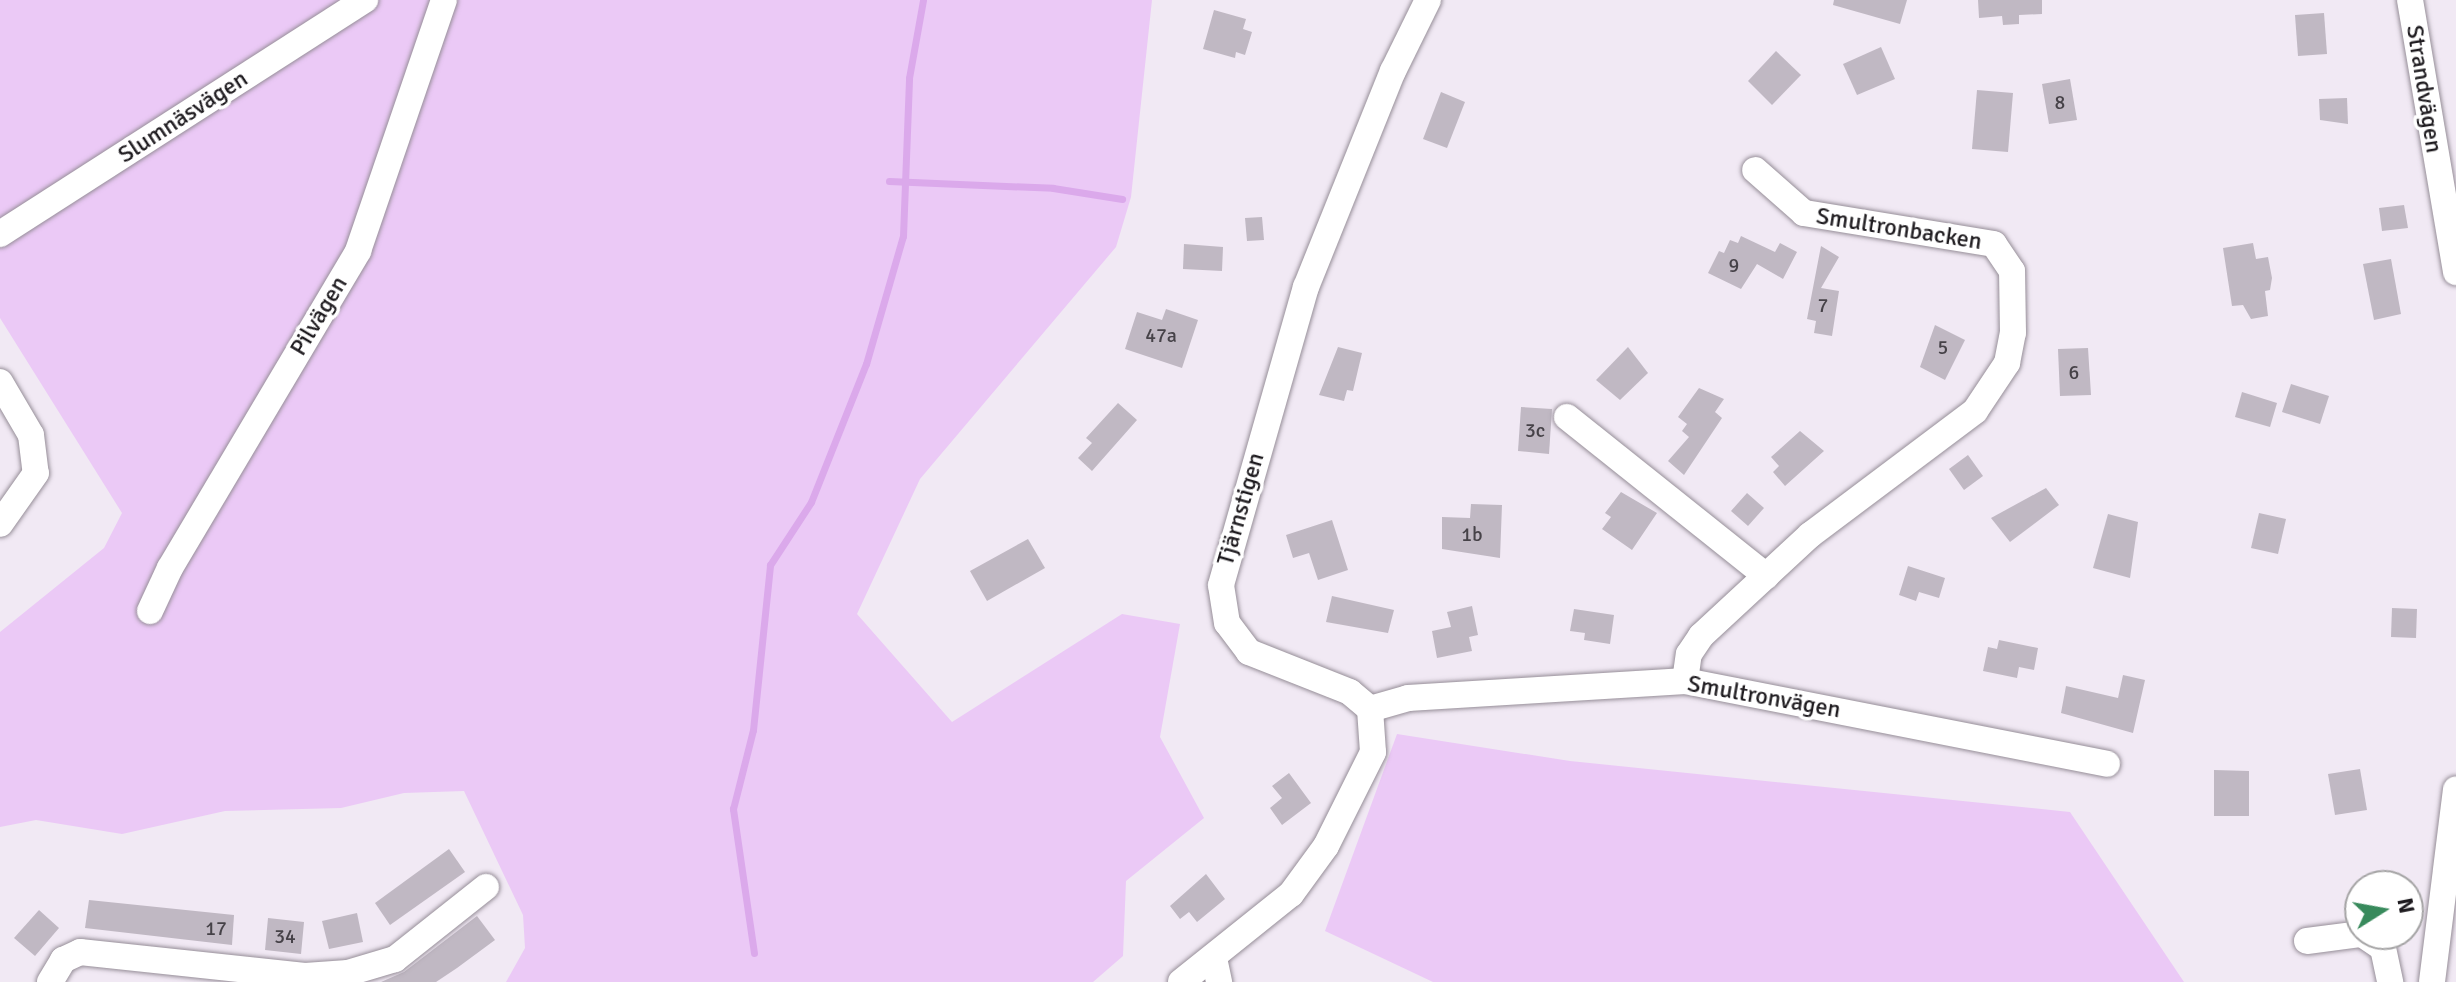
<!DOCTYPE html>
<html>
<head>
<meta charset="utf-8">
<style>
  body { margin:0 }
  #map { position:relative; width:2456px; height:982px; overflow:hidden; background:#f1e9f4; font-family:Signika,sans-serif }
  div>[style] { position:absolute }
  .green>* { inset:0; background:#ebc9f6 }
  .stream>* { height:7px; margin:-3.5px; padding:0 3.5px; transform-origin:3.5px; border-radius:3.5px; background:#dba9eb }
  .building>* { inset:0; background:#c0b8c3 }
  .roads { filter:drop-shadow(0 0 2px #968e98) drop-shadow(0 0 2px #968e98) }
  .street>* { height:26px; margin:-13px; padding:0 13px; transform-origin:13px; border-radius:13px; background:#fff }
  span { translate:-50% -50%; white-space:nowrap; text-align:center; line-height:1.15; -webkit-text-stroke:7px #fff; paint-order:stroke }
  .number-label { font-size:20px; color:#464248 }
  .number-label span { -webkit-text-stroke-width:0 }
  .street-label { font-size:24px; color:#1e1b1f }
  .north { position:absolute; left:2344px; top:870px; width:80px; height:80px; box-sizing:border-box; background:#fff; border:2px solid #a5a4a5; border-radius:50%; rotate:79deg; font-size:22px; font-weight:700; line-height:32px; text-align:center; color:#1e1b1f }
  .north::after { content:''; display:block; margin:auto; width:28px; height:36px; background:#388a5c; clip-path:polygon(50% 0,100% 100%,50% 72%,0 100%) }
</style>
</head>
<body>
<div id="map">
  <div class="green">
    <div style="clip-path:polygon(0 0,1152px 0,1131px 197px,1116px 247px,920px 479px,857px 614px,952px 722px,1122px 614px,1180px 624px,1160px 737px,1204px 818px,1126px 881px,1123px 956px,1093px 982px,506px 982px,525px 948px,523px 915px,464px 791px,404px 793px,341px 808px,225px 811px,122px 834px,36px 820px,0 827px,0 632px,104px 548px,122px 513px,0 318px)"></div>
    <div style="clip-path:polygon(1397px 734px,1570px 761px,2070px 812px,2184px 982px,1433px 982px,1325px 931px)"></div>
  </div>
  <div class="stream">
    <div style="left:889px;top:181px;width:164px;rotate:2.4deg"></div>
    <div style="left:1053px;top:188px;width:70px;rotate:9.1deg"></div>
    <div style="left:754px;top:953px;width:146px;rotate:-98.3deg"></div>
    <div style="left:733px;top:809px;width:81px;rotate:-75.8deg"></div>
    <div style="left:753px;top:730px;width:166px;rotate:-84.1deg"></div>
    <div style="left:770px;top:565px;width:75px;rotate:-56.9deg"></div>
    <div style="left:811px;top:502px;width:149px;rotate:-68.3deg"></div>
    <div style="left:866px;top:364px;width:133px;rotate:-73.9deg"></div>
    <div style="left:903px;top:236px;width:158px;rotate:-87.8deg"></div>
    <div style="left:909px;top:78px;width:79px;rotate:-79.8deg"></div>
  </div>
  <div class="building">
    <div style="clip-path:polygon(1834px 0,1907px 0,1900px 24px,1833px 5px)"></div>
    <div style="clip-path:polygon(1978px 0,2042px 0,2042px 14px,2019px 15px,2019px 24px,2003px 25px,2002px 16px,1979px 18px)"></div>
    <div style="clip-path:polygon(1214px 10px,1246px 19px,1243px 29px,1252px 32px,1245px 55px,1236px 52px,1235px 58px,1203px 49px)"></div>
    <div style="clip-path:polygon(2324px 13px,2327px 54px,2298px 56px,2295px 15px)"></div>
    <div style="clip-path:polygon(1881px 47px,1895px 79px,1857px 95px,1843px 64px)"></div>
    <div style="clip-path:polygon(1776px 51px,1801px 75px,1772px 105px,1748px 81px)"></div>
    <div style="clip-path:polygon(2070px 79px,2077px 120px,2049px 124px,2042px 84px)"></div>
    <div style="clip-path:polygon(1977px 90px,2013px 93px,2008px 152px,1972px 149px)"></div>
    <div style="clip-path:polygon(1441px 92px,1465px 102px,1447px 148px,1423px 139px)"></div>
    <div style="clip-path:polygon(2347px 98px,2348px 124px,2320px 120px,2319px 99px)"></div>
    <div style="clip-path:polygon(2404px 205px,2408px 228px,2382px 231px,2379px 208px)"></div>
    <div style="clip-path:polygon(1262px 217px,1264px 240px,1247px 241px,1245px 218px)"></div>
    <div style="clip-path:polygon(1741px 236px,1775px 252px,1780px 243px,1797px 252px,1783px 279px,1757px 264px,1741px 289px,1708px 273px,1719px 251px,1724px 253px,1730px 240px,1738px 243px)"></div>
    <div style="clip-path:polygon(2253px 243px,2256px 259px,2268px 257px,2272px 278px,2270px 290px,2265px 291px,2268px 316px,2251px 319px,2243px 305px,2232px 306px,2223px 248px)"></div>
    <div style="clip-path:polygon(1184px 244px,1223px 247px,1222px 271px,1183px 269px)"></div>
    <div style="clip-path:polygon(1821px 246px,1839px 257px,1821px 288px,1839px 291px,1832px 336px,1814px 333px,1816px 321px,1807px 319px)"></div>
    <div style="clip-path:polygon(2391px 259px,2401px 314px,2374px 320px,2363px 264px)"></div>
    <div style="clip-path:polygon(1166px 309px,1198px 320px,1182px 368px,1125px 349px,1137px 312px,1162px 320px)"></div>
    <div style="clip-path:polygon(1935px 325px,1965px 340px,1945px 380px,1920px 367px)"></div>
    <div style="clip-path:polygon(1338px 347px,1362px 353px,1353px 391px,1347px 390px,1344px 401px,1319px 395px)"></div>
    <div style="clip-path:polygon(1628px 347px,1648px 373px,1620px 400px,1596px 380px)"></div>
    <div style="clip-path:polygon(2088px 348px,2091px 395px,2060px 396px,2058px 349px)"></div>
    <div style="clip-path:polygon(2291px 384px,2329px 396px,2320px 424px,2282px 412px)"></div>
    <div style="clip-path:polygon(1699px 388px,1724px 399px,1715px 412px,1722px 418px,1684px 475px,1668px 461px,1689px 437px,1682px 431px,1687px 424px,1678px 417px)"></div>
    <div style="clip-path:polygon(2242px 392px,2277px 403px,2270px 427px,2235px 417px)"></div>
    <div style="clip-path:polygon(1118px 403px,1137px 420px,1092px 471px,1078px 458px,1092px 443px,1086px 438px)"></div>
    <div style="clip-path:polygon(1521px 407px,1552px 409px,1549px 454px,1518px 451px)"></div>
    <div style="clip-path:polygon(1800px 431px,1824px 451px,1785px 486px,1773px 472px,1779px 466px,1771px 457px)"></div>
    <div style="clip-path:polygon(1968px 455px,1983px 476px,1964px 490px,1949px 469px)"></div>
    <div style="clip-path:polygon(2046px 488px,2059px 505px,2010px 542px,1991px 518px)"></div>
    <div style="clip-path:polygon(1621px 492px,1657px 513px,1632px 550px,1602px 529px,1611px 517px,1605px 513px)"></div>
    <div style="clip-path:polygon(1747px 493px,1764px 508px,1748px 526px,1731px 511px)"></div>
    <div style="clip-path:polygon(1471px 504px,1502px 505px,1500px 558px,1442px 549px,1442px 517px,1470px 518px)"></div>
    <div style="clip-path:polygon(2259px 513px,2286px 519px,2278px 554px,2251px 548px)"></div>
    <div style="clip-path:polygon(2108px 514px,2138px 522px,2130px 578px,2093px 568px)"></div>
    <div style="clip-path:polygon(1332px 520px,1348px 570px,1318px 580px,1309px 553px,1293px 558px,1286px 535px)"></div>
    <div style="clip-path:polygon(1028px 539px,1045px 568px,987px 601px,970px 571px)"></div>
    <div style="clip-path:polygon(1908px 566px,1945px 578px,1939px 598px,1919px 592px,1916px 601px,1899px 595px)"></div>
    <div style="clip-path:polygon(1332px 596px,1394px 610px,1388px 633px,1326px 622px)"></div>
    <div style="clip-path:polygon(1472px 606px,1478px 635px,1469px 637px,1472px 651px,1437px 658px,1432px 631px,1451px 627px,1447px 612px)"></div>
    <div style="clip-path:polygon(2392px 608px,2417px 609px,2416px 638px,2391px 637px)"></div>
    <div style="clip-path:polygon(1574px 609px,1614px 615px,1610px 644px,1584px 640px,1585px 633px,1570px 631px)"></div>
    <div style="clip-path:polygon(1999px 640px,2038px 648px,2034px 670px,2019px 667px,2017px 678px,1983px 671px,1988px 647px,1997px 649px)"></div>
    <div style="clip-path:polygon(2123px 675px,2145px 680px,2133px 733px,2061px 713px,2066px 686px,2118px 698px)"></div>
    <div style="clip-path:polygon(2360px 769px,2367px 810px,2335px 815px,2328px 774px)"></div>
    <div style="clip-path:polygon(2214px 770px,2249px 771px,2249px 816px,2214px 816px)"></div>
    <div style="clip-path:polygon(1289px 773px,1311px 803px,1282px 825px,1270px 808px,1282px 798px,1272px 786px)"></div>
    <div style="clip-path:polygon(449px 849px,465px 872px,390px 925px,375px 903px)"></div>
    <div style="clip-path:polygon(1206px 874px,1225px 899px,1197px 922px,1189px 912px,1180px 919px,1170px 906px)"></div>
    <div style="clip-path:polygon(89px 900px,234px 915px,232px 945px,85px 928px)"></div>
    <div style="clip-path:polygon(39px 910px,59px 928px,35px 956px,14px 938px)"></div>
    <div style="clip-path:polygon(357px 913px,363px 942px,329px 949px,322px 921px)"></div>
    <div style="clip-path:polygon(477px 916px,495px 940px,457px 968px,436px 982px,381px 982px,404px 972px)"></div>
    <div style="clip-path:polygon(268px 918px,304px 922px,301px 954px,265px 950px)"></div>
  </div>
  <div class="roads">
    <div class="street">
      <div style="left:2410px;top:0;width:276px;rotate:80.4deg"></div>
      <div style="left:0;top:234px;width:434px;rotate:-32.7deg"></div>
      <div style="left:0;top:382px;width:61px;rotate:59.7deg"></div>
      <div style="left:31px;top:435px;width:38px;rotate:83deg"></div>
      <div style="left:36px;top:473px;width:62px;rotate:125.2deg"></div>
      <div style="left:1567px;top:417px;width:255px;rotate:38.6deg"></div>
      <div style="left:150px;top:611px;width:47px;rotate:-65.1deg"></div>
      <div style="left:170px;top:568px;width:369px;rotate:-59.3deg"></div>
      <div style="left:358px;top:251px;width:265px;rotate:-71.1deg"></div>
      <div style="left:1685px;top:681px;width:27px;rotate:-82deg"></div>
      <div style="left:1689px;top:654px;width:22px;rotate:-56deg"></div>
      <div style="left:1701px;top:636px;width:149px;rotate:-42.8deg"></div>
      <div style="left:1810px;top:535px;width:206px;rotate:-36.9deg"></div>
      <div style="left:1975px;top:411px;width:58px;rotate:-56.3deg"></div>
      <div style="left:2007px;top:363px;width:31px;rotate:-79deg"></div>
      <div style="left:2013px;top:333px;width:62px;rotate:-90.9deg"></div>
      <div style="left:2012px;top:271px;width:32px;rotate:-124deg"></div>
      <div style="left:1994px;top:244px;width:193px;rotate:-170.7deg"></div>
      <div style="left:1804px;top:213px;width:65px;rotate:-138.7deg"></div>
      <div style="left:1370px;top:709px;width:40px;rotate:-16deg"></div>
      <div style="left:1408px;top:698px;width:278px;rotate:-3.5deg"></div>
      <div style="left:1685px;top:681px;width:430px;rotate:11.1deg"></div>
      <div style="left:2362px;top:934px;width:25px;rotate:34deg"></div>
      <div style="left:2383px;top:948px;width:35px;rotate:78deg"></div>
      <div style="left:2307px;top:941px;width:53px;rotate:-7.5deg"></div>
      <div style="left:1214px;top:958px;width:25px;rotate:78deg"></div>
      <div style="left:50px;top:982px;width:26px;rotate:-59deg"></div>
      <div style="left:63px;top:960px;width:19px;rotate:-25deg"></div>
      <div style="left:80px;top:952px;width:226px;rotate:6.1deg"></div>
      <div style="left:305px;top:976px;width:43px;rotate:-4deg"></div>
      <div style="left:348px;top:973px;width:49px;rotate:-16.6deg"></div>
      <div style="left:395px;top:959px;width:116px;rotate:-38.4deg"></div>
      <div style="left:1181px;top:982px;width:141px;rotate:-38.7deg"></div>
      <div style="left:1291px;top:894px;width:59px;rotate:-53.9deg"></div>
      <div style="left:1326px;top:846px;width:105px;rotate:-63.4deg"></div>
      <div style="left:1373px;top:752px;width:43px;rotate:-94deg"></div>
      <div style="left:1370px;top:709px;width:26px;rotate:-140deg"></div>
      <div style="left:1350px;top:692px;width:109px;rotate:-158.4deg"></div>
      <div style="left:1249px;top:652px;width:36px;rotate:-127deg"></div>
      <div style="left:1227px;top:623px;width:38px;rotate:-99deg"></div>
      <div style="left:1221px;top:585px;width:310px;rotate:-74.1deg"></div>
      <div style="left:1306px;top:287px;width:233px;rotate:-68.1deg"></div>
      <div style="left:1393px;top:71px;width:79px;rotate:-63.8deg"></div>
      <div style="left:2432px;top:982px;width:194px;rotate:-82.9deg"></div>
    </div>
  </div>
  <div class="number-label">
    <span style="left:2060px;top:102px">8</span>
    <span style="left:1734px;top:265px">9</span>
    <span style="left:1823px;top:305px">7</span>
    <span style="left:1161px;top:335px">47a</span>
    <span style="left:1943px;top:347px">5</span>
    <span style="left:2074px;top:372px">6</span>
    <span style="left:1535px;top:430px">3c</span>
    <span style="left:1472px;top:534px">1b</span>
    <span style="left:216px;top:928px">17</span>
    <span style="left:285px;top:936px">34</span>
  </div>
  <div class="street-label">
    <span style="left:2424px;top:89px;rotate:81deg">Strandvägen</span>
    <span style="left:183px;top:117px;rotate:-33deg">Slumnäsvägen</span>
    <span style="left:1899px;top:229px;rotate:9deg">Smultronbacken</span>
    <span style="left:319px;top:316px;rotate:-59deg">Pilvägen</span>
    <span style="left:1241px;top:509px;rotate:-74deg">Tjärnstigen</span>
    <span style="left:1764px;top:697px;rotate:10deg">Smultronvägen</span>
  </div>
  <div class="north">N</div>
</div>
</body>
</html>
